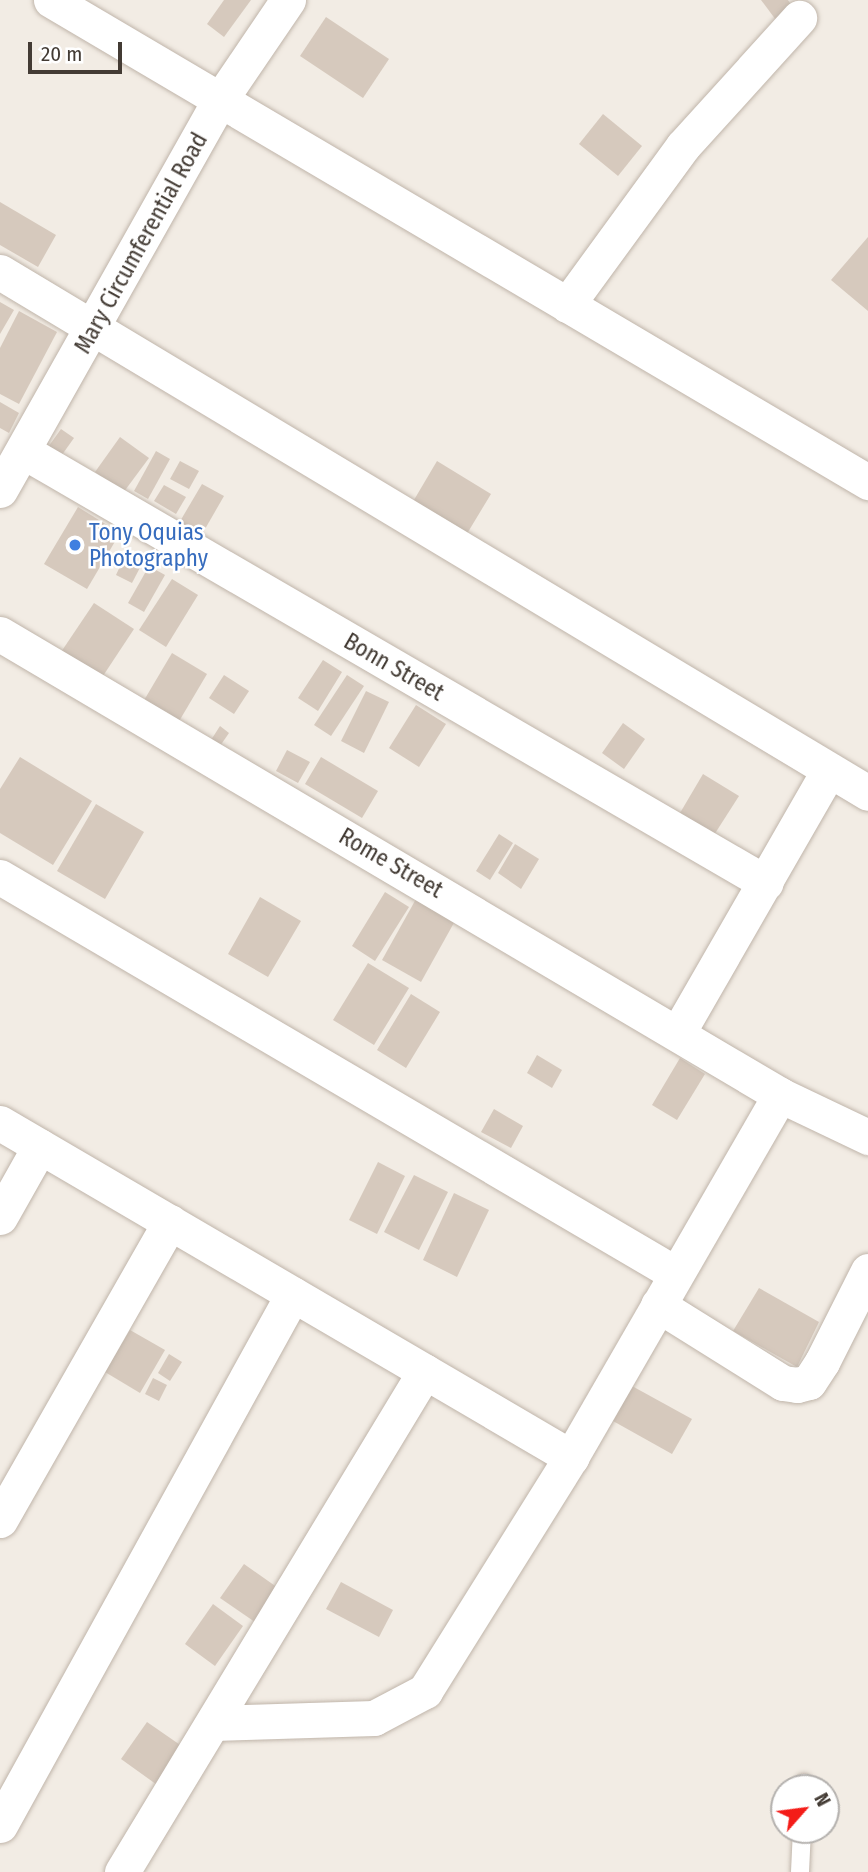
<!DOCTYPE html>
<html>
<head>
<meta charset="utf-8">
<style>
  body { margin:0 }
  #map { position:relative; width:868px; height:1872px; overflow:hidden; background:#f2ece4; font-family:"Fira Sans Condensed",sans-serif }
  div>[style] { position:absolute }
  .building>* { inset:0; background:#d6c9bd }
  .roads { filter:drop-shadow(0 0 2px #c0b5aa) drop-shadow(0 0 2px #c0b5aa) }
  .service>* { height:18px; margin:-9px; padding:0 9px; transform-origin:9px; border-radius:9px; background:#fff }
  .minor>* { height:35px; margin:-17.5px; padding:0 17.5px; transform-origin:17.5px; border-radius:17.5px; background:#fff }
  .dots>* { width:19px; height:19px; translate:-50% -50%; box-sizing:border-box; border:4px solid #fff; border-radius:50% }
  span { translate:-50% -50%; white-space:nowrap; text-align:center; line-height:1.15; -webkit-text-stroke:5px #fff; paint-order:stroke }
  .street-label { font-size:23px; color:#433b34 }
  .shop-label { font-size:23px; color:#366cbe }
  .left { translate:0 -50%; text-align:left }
  .north { position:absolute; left:770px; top:1774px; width:70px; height:70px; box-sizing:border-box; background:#fff; border:2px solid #b4b1ae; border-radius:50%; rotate:62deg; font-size:19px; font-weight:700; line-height:28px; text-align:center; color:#433b34 }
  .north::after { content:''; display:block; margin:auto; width:24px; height:32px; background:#f41c18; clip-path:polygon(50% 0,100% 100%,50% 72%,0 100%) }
  .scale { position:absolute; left:28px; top:42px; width:94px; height:32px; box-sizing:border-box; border:4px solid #433b34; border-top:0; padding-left:9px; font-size:21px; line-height:24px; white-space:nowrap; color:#433b34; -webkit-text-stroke:5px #fff; paint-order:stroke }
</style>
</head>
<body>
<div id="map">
  <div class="building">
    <div style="clip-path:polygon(224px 0,251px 0,224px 37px,207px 24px)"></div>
    <div style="clip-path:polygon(761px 0,788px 0,793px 8px,776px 20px)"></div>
    <div style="clip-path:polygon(326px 17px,389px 59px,363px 98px,300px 56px)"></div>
    <div style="clip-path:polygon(603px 114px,642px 146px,618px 176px,579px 144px)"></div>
    <div style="clip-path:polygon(0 202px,56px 235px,38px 267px,0 245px)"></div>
    <div style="clip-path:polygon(868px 237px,868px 311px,831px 280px)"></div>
    <div style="clip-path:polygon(0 302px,14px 310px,0 334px)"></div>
    <div style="clip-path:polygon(19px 311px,57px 332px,19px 404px,0 394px,0 348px)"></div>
    <div style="clip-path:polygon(0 402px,19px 413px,9px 433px,0 428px)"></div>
    <div style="clip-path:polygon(61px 429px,74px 438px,59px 459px,46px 450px)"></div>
    <div style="clip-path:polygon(120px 437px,149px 458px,123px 493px,95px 472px)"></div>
    <div style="clip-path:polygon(156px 451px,170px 459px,148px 499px,134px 491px)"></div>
    <div style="clip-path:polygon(180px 461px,199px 471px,189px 489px,170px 479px)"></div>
    <div style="clip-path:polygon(437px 461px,491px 494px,465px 537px,411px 505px)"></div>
    <div style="clip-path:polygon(202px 484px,224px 496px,201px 536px,179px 523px)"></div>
    <div style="clip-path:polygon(164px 485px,186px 497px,176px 514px,154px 501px)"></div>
    <div style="clip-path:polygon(78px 507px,120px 533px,87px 589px,44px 564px)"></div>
    <div style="clip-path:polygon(128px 549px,145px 558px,132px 583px,116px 575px)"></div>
    <div style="clip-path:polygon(149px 566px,165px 575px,144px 612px,128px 603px)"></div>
    <div style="clip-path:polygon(172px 579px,198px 595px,166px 647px,139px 630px)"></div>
    <div style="clip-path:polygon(94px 603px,134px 629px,97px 685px,57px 658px)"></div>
    <div style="clip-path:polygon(172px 653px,207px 674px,178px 723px,143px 702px)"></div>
    <div style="clip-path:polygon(323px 660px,342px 672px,318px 711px,298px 698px)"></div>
    <div style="clip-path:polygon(224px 675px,249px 691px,234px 714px,209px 698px)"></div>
    <div style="clip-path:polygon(347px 675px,364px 686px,331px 736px,314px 725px)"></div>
    <div style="clip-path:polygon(366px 691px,389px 702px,364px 753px,341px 741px)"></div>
    <div style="clip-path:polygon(416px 705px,446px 724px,419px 767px,389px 748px)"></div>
    <div style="clip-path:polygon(623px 723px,645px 739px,624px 769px,602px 753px)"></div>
    <div style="clip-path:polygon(220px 726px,229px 733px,220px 746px,211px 740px)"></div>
    <div style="clip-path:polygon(287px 750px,310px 762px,298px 783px,276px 771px)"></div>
    <div style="clip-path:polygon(20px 757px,92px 801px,53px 865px,0 833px,0 789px)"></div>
    <div style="clip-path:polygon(321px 757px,378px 791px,362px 818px,305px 784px)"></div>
    <div style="clip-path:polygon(703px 774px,739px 796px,714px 835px,680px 813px)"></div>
    <div style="clip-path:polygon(96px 804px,144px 832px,105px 899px,57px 871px)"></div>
    <div style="clip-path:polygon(499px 834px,513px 843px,490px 880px,476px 871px)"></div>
    <div style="clip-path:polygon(515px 844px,539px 859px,521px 889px,498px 873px)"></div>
    <div style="clip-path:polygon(385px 892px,409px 907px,375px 961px,352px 946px)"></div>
    <div style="clip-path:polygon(260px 897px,301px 921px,268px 977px,228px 954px)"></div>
    <div style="clip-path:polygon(416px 899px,455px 921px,421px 982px,382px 960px)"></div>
    <div style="clip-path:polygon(368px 963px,409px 988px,374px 1045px,333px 1020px)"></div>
    <div style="clip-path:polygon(411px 994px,440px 1012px,406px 1068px,377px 1050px)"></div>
    <div style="clip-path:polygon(537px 1055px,562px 1070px,552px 1088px,527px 1073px)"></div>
    <div style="clip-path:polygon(680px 1058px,705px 1074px,677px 1120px,652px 1105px)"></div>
    <div style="clip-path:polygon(494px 1109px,523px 1126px,511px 1148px,481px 1132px)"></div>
    <div style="clip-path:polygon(378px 1162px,405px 1176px,377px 1234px,349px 1220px)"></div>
    <div style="clip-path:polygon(414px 1175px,448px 1192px,419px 1250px,384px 1232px)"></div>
    <div style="clip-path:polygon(454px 1193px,489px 1210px,457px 1277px,423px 1260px)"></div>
    <div style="clip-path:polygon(759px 1288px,819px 1322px,797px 1367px,733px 1331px)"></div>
    <div style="clip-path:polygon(130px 1330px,165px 1350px,140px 1393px,105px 1372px)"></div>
    <div style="clip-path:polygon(169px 1354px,182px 1362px,170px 1381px,158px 1373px)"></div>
    <div style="clip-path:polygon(153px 1378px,167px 1385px,159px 1401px,145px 1394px)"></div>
    <div style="clip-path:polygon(632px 1386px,692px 1419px,672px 1454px,613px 1421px)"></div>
    <div style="clip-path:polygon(244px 1564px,288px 1595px,265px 1629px,220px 1598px)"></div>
    <div style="clip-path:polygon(341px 1582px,393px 1610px,379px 1637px,326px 1609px)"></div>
    <div style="clip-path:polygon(213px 1604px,243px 1626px,215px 1666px,185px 1644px)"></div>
    <div style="clip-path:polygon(147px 1722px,186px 1749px,160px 1787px,121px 1759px)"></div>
  </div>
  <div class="roads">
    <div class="service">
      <div style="left:804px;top:1788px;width:5px;rotate:-90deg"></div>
      <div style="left:800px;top:1872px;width:42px;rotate:-87.3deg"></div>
    </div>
    <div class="minor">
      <div style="left:51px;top:0;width:949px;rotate:30.54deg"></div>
      <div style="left:0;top:272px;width:1012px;rotate:30.97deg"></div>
      <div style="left:567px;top:305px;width:197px;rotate:-53.9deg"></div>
      <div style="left:683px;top:146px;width:173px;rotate:-47.8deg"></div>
      <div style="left:23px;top:451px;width:859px;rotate:30.17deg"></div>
      <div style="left:0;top:490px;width:448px;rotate:-60.6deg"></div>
      <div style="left:220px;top:100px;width:121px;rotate:-55.8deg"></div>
      <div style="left:0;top:634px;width:906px;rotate:30.58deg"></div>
      <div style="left:780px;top:1095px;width:98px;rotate:25.5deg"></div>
      <div style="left:0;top:877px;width:784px;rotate:30.42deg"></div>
      <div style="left:679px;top:1031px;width:301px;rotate:-60.1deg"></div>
      <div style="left:0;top:1123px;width:662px;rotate:30.33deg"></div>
      <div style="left:0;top:1217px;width:81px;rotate:-60.6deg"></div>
      <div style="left:658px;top:1305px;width:147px;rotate:32deg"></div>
      <div style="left:783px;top:1383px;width:14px;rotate:8deg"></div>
      <div style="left:797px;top:1385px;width:12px;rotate:-14deg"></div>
      <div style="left:809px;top:1382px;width:24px;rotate:-57deg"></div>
      <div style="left:822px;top:1362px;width:102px;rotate:-63.2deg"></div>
      <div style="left:0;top:1520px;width:343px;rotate:-60.3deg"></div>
      <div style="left:213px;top:1723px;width:161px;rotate:-1.8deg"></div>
      <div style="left:374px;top:1718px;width:58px;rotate:-27.9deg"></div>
      <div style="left:425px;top:1691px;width:276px;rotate:-58deg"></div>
      <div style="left:571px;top:1457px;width:418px;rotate:-60deg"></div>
      <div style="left:0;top:1825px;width:606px;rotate:-61.11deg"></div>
      <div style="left:122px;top:1872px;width:585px;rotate:-58.83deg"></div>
    </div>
  </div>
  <div class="dots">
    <div style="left:75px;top:545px;background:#3f7fe0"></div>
  </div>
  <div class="street-label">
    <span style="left:141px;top:243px;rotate:-61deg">Mary Circumferential Road</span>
    <span style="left:394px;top:667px;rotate:30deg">Bonn Street</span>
    <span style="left:391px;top:863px;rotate:30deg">Rome Street</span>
  </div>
  <div class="shop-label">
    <span class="left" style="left:89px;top:545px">Tony Oquias<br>Photography</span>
  </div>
  <div class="north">N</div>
  <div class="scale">20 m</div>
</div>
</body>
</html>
